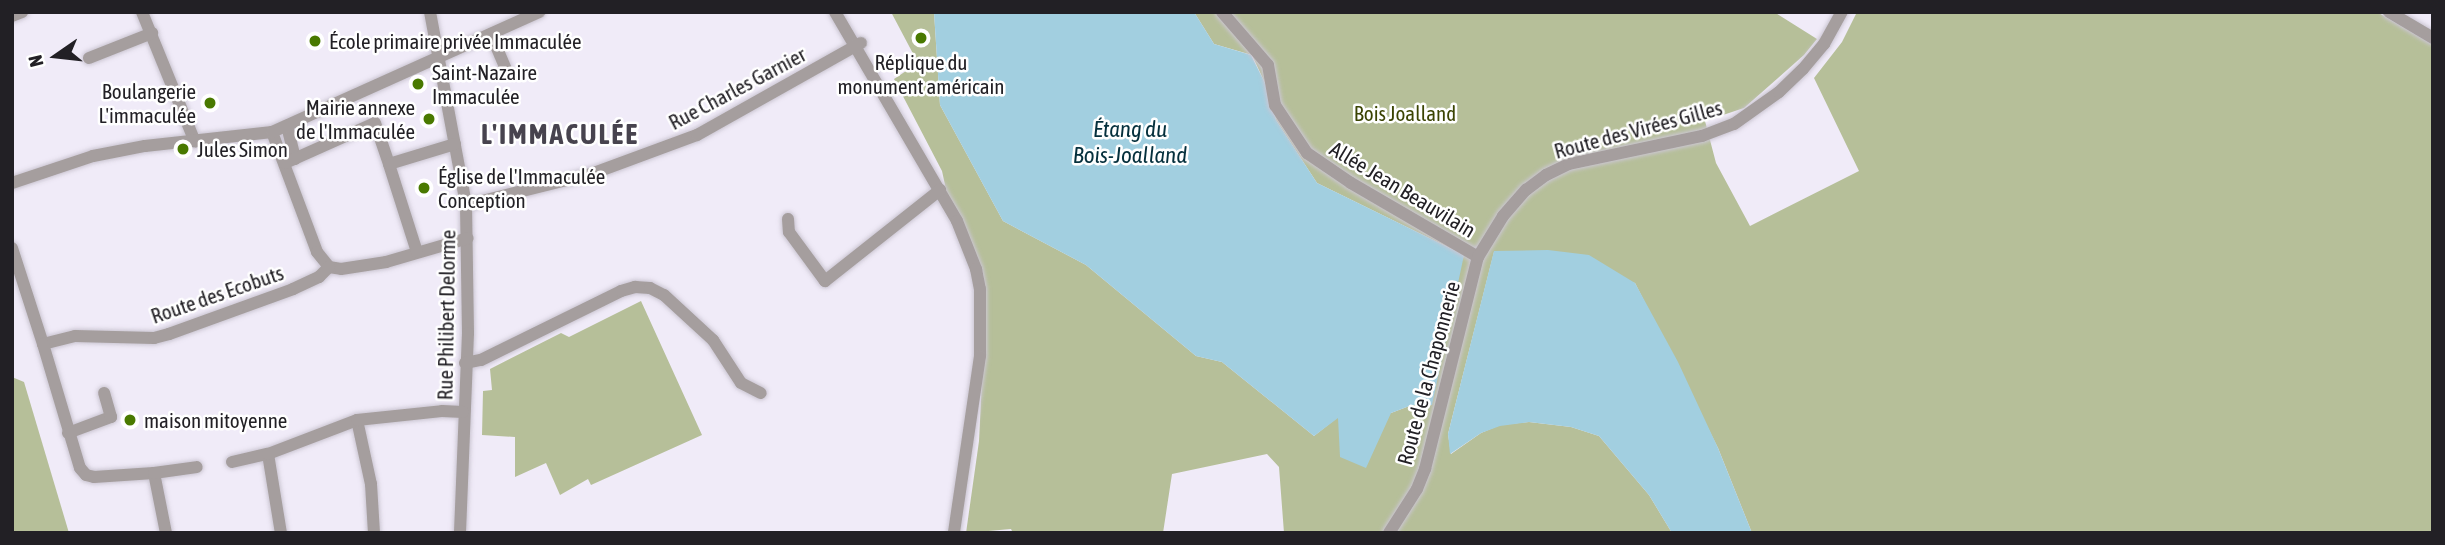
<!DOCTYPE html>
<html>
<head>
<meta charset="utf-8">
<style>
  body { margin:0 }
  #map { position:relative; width:2445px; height:545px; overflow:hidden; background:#f0ebf8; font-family:"Asap Condensed",sans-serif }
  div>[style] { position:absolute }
  .green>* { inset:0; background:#b6bf99 }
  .water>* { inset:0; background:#a2cfe0 }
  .roads { filter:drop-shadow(0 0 2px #cbc6d2) drop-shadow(0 0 2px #cbc6d2) }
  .minor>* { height:12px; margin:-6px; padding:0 6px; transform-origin:6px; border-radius:6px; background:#a59e9e }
  .dots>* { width:19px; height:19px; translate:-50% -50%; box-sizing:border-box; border:4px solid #fff; border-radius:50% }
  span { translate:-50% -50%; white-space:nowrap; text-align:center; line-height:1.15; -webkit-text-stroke:5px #fff; paint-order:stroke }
  .poi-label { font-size:21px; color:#222025 }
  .left { translate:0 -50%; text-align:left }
  .right { translate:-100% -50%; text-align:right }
  .street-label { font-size:21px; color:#222025 }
  .park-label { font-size:21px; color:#3b4403 }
  .water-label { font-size:23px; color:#05303d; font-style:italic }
  .district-label { font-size:28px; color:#47434e; font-weight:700; letter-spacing:2px }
  .frame { position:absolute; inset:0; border:14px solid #222025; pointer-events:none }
  .north { position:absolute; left:21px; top:21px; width:70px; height:70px; -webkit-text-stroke:5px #fff; paint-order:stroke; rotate:256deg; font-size:19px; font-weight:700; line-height:28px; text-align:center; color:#222025 }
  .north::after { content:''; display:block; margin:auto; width:24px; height:32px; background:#222025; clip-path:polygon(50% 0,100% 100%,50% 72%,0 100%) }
</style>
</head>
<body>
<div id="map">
  <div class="green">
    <div style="clip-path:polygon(891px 12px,934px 12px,940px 105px,1003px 221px,1086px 265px,1196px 356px,1222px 362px,1314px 436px,1338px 417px,1391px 413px,1412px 405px,1464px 255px,1317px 183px,1276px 120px,1265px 83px,1252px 55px,1214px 44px,1194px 12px,1774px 12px,1817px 39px,1804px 55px,1744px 108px,1705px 121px,1716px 163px,1750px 226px,1859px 171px,1814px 78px,1842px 42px,1857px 12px,2377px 12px,2433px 45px,2433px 533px,1752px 533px,1718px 448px,1635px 283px,1494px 252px,1448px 434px,1451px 454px,1481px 433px,1500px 425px,1529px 422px,1571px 427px,1599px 436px,1649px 495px,1672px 533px,1284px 533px,1279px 467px,1267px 454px,1172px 474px,1163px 533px,1013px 533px,1011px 529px,966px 533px,979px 441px,986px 297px,983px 273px,948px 199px,942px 171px,894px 79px,918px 63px)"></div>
    <div style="clip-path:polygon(641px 301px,702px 435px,591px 485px,588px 479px,560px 495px,546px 463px,515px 477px,515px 437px,482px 435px,483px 391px,492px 390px,490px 369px,561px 333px,569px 337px)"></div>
    <div style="clip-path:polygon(12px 377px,24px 382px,69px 533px,12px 533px)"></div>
  </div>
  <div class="water">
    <div style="clip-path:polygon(934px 12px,1194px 12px,1214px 44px,1251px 55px,1265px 83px,1276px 120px,1317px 183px,1464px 255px,1432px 405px,1412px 405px,1391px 413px,1366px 468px,1340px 457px,1338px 418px,1314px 436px,1222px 362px,1196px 356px,1086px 265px,1003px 221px,940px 105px)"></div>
    <div style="clip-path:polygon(1548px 250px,1589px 255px,1635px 283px,1678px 362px,1718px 448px,1752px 533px,1672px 533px,1649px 495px,1599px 436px,1571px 427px,1529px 422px,1500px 426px,1481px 433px,1450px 454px,1448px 434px,1494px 251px)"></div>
  </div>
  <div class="roads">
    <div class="minor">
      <div style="left:142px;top:12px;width:140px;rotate:67.8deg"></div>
      <div style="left:430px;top:12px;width:196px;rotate:79.4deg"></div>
      <div style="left:466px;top:205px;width:128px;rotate:89.1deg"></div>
      <div style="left:468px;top:333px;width:200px;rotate:92.3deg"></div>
      <div style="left:835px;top:12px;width:242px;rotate:59.7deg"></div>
      <div style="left:957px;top:221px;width:52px;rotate:68.4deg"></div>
      <div style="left:976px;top:269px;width:20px;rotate:79deg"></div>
      <div style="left:980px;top:289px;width:67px;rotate:90deg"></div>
      <div style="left:980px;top:356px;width:179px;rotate:98.4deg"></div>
      <div style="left:1222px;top:12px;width:70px;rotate:49deg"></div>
      <div style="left:1268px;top:65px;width:41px;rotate:80.1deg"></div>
      <div style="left:1275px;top:105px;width:58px;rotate:56.3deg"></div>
      <div style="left:1307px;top:153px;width:53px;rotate:34.3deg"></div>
      <div style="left:1351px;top:183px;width:147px;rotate:30.2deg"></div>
      <div style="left:2389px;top:12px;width:51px;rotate:30.6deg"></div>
      <div style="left:12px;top:16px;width:11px;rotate:-22deg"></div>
      <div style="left:491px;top:34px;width:38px;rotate:67deg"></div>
      <div style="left:89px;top:58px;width:68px;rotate:-21.6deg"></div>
      <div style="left:287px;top:126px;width:34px;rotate:76deg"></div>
      <div style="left:272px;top:132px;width:128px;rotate:69.4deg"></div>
      <div style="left:317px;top:252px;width:19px;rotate:51deg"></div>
      <div style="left:329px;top:267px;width:12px;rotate:9deg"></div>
      <div style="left:341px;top:269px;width:46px;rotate:-8.8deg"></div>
      <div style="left:386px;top:262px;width:85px;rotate:-16.3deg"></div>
      <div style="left:285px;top:163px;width:98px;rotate:-24deg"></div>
      <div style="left:375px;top:123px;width:43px;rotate:71.1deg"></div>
      <div style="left:12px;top:183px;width:85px;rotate:-18.4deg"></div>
      <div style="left:93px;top:156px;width:53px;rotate:-10.9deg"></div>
      <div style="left:145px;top:146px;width:128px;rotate:-6.3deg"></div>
      <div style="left:272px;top:132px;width:293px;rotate:-24.2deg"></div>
      <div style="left:466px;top:205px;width:132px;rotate:-14deg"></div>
      <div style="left:594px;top:173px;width:110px;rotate:-20.3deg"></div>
      <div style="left:697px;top:135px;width:188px;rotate:-29.3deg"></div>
      <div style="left:788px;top:219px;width:13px;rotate:86deg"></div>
      <div style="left:789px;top:232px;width:61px;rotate:53.7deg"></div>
      <div style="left:825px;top:281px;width:147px;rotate:-38.4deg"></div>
      <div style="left:12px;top:248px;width:101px;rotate:72.1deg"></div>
      <div style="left:43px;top:344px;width:33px;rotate:-14deg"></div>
      <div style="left:75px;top:336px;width:79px;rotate:1.5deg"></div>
      <div style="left:154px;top:338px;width:16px;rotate:-15deg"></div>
      <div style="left:169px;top:334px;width:132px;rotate:-19.9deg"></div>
      <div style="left:293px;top:289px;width:29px;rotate:-25deg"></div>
      <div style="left:319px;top:277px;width:14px;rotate:-45deg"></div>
      <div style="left:417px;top:252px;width:92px;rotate:-107.7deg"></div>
      <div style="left:389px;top:164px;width:69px;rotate:-16.9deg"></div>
      <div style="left:43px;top:344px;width:129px;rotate:73.4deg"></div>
      <div style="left:80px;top:468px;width:9px;rotate:49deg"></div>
      <div style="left:86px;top:475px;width:8px;rotate:14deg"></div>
      <div style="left:94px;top:477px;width:60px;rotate:-3.8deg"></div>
      <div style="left:154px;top:473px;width:61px;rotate:78.7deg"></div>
      <div style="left:465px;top:363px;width:16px;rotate:-11deg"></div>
      <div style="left:481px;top:360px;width:156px;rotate:-26.2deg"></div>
      <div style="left:621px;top:291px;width:15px;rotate:-16deg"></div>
      <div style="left:635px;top:287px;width:15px;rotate:4deg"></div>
      <div style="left:650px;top:288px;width:16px;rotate:27deg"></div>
      <div style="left:664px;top:295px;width:67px;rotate:42.6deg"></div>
      <div style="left:713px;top:340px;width:51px;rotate:56.9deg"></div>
      <div style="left:741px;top:383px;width:22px;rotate:27deg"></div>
      <div style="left:357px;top:420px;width:66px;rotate:77.7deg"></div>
      <div style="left:371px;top:484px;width:49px;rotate:86.5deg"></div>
      <div style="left:68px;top:433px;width:46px;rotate:-20.4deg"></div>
      <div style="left:111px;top:417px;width:25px;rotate:-106deg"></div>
      <div style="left:268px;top:454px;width:80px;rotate:80.7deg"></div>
      <div style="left:232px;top:462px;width:37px;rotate:-13deg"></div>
      <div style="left:268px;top:454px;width:95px;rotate:-20.9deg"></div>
      <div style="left:357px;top:420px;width:85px;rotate:-6deg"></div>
      <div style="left:442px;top:411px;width:21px;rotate:3deg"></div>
      <div style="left:154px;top:473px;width:43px;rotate:-7.9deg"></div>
      <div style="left:1389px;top:533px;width:52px;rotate:-57.5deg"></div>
      <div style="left:1417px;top:489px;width:22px;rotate:-68deg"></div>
      <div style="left:1425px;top:469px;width:219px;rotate:-76deg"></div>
      <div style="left:1478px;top:257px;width:48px;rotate:-58.6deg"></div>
      <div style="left:1503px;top:216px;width:35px;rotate:-49deg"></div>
      <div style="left:1526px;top:190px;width:25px;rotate:-37deg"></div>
      <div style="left:1546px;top:175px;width:25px;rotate:-26deg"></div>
      <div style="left:1569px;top:164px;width:136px;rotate:-11.9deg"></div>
      <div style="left:1702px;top:136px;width:34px;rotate:-21deg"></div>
      <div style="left:1734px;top:124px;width:55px;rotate:-35.4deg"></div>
      <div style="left:1779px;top:92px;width:33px;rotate:-44deg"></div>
      <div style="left:1803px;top:69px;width:33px;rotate:-50deg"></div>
      <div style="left:1824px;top:44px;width:37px;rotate:-61deg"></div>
    </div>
  </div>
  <div class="dots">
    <div style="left:921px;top:38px;background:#497900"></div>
    <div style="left:315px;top:41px;background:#497900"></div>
    <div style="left:418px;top:84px;background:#497900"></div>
    <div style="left:210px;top:103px;background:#497900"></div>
    <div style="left:429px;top:119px;background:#497900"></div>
    <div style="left:183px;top:149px;background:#497900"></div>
    <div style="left:424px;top:188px;background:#497900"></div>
    <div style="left:130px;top:420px;background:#497900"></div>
  </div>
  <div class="poi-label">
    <span class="left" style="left:329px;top:41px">École primaire privée Immaculée</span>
    <span style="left:921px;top:74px">Réplique du<br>monument américain</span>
    <span class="left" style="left:432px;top:84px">Saint-Nazaire<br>Immaculée</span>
    <span class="right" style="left:196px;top:103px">Boulangerie<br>L'immaculée</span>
    <span class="right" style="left:415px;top:119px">Mairie annexe<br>de l'Immaculée</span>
    <span class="left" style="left:197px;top:149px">Jules Simon</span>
    <span class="left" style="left:438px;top:188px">Église de l'Immaculée<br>Conception</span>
    <span class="left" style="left:144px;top:420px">maison mitoyenne</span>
  </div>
  <div class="street-label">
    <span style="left:737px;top:88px;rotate:-28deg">Rue Charles Garnier</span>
    <span style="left:1638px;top:129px;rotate:-15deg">Route des Virées Gilles</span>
    <span style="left:1403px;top:189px;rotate:31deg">Allée Jean Beauvilain</span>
    <span style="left:217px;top:294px;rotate:-19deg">Route des Ecobuts</span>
    <span style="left:446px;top:315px;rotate:-89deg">Rue Philibert Delorme</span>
    <span style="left:1428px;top:373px;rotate:-75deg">Route de la Chaponnerie</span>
  </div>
  <div class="park-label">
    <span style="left:1405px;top:113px">Bois Joalland</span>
  </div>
  <div class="water-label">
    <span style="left:1130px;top:142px">Étang du<br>Bois-Joalland</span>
  </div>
  <div class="district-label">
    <span style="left:560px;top:134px">L'IMMACULÉE</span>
  </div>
  <div class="frame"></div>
  <div class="north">N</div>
</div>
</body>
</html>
